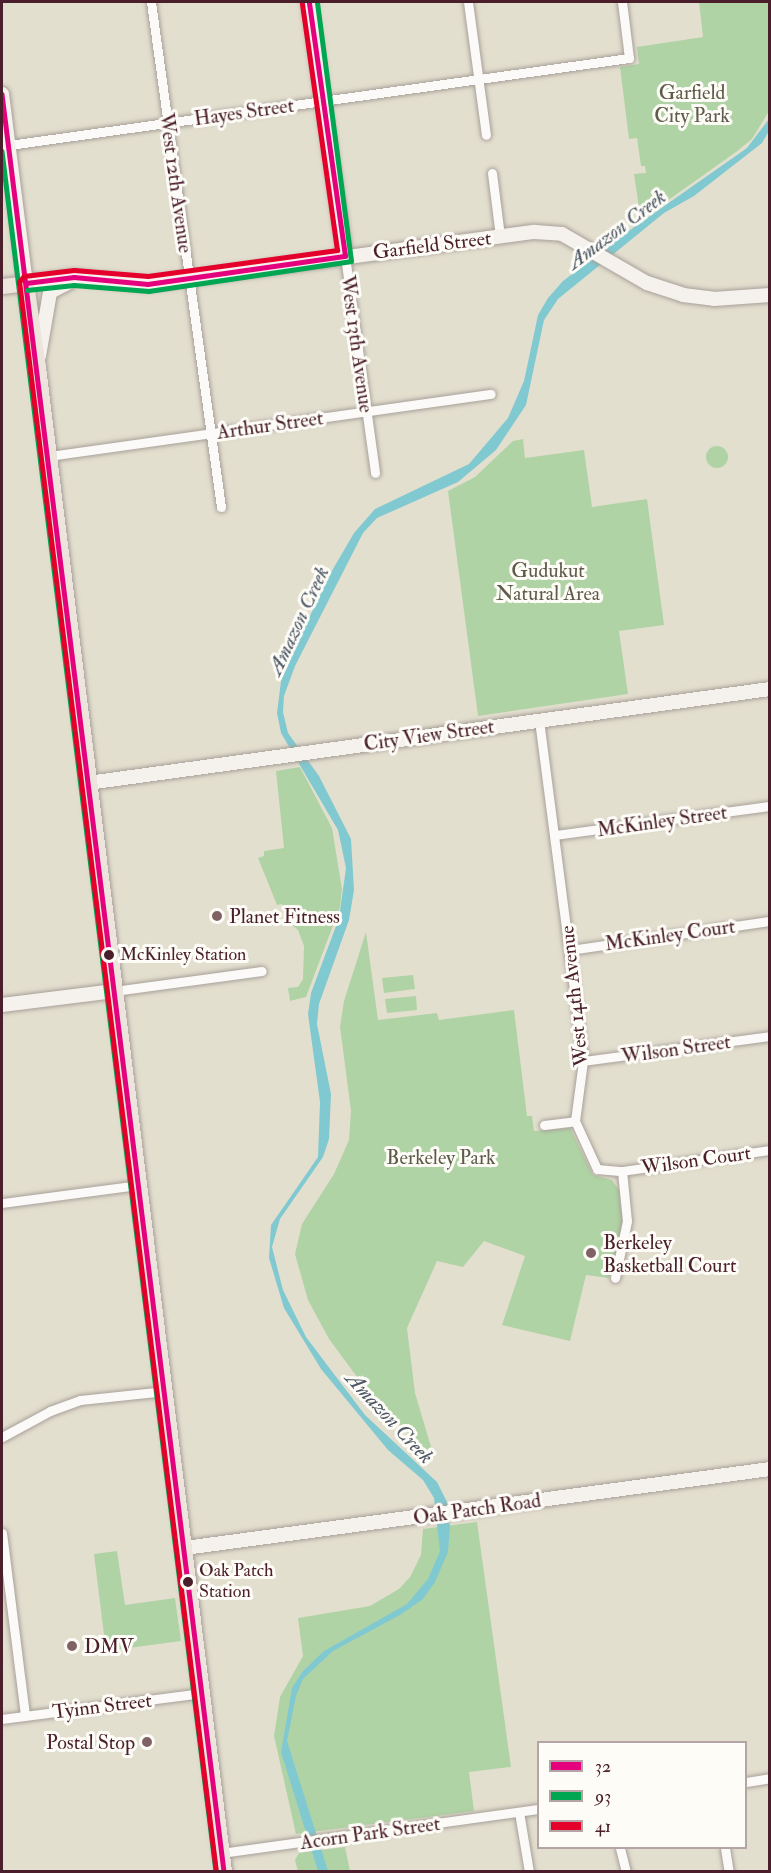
<!DOCTYPE html>
<html>
<head>
<meta charset="utf-8">
<style>
  body { margin:0 }
  #map { position:relative; width:771px; height:1873px; overflow:hidden; background:#e3dfcf; font-family:"IM FELL Double Pica",serif }
  div>[style] { position:absolute }
  .green>* { inset:0; background:#b0d3a5 }
  .round { border-radius:50% }
  .water>* { inset:0; background:#80c9d1 }
  .roads { filter:drop-shadow(0 0 2px #a8a099) drop-shadow(0 0 2px #a8a099) }
  .street>* { height:9px; margin:-4.5px; padding:0 4.5px; transform-origin:4.5px; border-radius:4.5px; background:#fbfaf8 }
  .secondary>* { height:14px; margin:-7px; padding:0 7px; transform-origin:7px; border-radius:7px; background:#f5f2ee }
  .primary>* { height:15px; margin:-7.5px; padding:0 7.5px; transform-origin:7.5px; border-radius:7.5px; background:#ede5dd }
  .bus-1>* { height:4.5px; margin:-2.25px; padding:0 2.25px; transform-origin:2.25px; border-radius:2.25px; background:#e5007d }
  .bus-2>* { height:4.5px; margin:-2.25px; padding:0 2.25px; transform-origin:2.25px; border-radius:2.25px; background:#00a651 }
  .bus-3>* { height:4.5px; margin:-2.25px; padding:0 2.25px; transform-origin:2.25px; border-radius:2.25px; background:#e4002b }
  .dots>* { width:16px; height:16px; translate:-50% -50%; box-sizing:border-box; border:3px solid #fdfcf7; border-radius:50% }
  span { translate:-50% -50%; white-space:nowrap; text-align:center; line-height:1.15; -webkit-text-stroke:6px #fdfcf7; paint-order:stroke }
  .bus-label { font-size:18px; color:#4a1f2b }
  .left { translate:0 -50%; text-align:left }
  .park-label { font-size:20px; color:#5f5b4a }
  .street-label { font-size:20px; color:#4a1f2b }
  .poi-label { font-size:20px; color:#4a1f2b }
  .right { translate:-100% -50%; text-align:right }
  .water-label { font-size:21px; color:#4e5765; font-style:italic }
  .frame { position:absolute; inset:0; border:3px solid #4a1f2b; pointer-events:none }
  .legend { position:absolute; left:537px; top:1741px; width:210px; height:108px; box-sizing:border-box; background:#fdfcf7; border:2px solid #b5a4a5; margin:0; padding:8px 10px; list-style:none; font-size:18px; color:#4a1f2b }
  .legend li { display:flex; align-items:center; gap:12px; height:30px }
  .legend b { width:30px; border:2px solid #b5a4a5 }
</style>
</head>
<body>
<div id="map">
  <div class="green">
    <div style="clip-path:polygon(699px 2px,768px 2px,769px 111px,752px 139px,736px 152px,653px 211px,639px 208px,634px 174px,646px 173px,645px 166px,641px 166px,637px 138px,629px 139px,620px 67px,639px 64px,637px 47px,703px 37px)"></div>
    <div style="clip-path:polygon(523px 439px,525px 458px,584px 450px,592px 507px,647px 499px,664px 625px,619px 631px,628px 694px,478px 716px,448px 491px,475px 477px,513px 441px)"></div>
    <div class="round" style="left:706px;top:446px;width:22px;height:22px"></div>
    <div style="clip-path:polygon(300px 767px,332px 828px,342px 889px,340px 907px,306px 997px,290px 1001px,288px 988px,298px 987px,303px 979px,304px 946px,298px 930px,284px 918px,282px 904px,277px 905px,258px 858px,264px 856px,264px 851px,284px 848px,276px 771px)"></div>
    <div style="clip-path:polygon(366px 932px,378px 1020px,437px 1013px,439px 1020px,514px 1010px,527px 1116px,532px 1116px,534px 1131px,570px 1128px,593px 1175px,612px 1180px,619px 1190px,623px 1225px,609px 1278px,586px 1275px,570px 1341px,502px 1325px,525px 1256px,484px 1241px,463px 1267px,437px 1261px,407px 1328px,415px 1393px,434px 1457px,377px 1404px,329px 1339px,308px 1300px,295px 1254px,302px 1224px,334px 1174px,349px 1140px,351px 1111px,340px 1027px,344px 1001px)"></div>
    <div style="clip-path:polygon(413px 975px,415px 989px,384px 993px,382px 978px)"></div>
    <div style="clip-path:polygon(416px 996px,417px 1010px,387px 1013px,385px 999px)"></div>
    <div style="clip-path:polygon(477px 1522px,511px 1767px,469px 1772px,474px 1811px,296px 1834px,274px 1736px,280px 1697px,303px 1656px,298px 1618px,370px 1606px,399px 1589px,410px 1577px,421px 1555px,423px 1529px)"></div>
    <div style="clip-path:polygon(117px 1551px,125px 1605px,175px 1598px,181px 1641px,106px 1651px,94px 1554px)"></div>
    <div style="clip-path:polygon(345px 1847px,350px 1871px,298px 1871px,295px 1860px,299px 1853px)"></div>
  </div>
  <div class="water">
    <div style="clip-path:polygon(769px 119px,769px 131px,762px 143px,694px 196px,664px 213px,558px 299px,544px 320px,526px 405px,496px 450px,458px 482px,377px 518px,363px 533px,295px 666px,284px 696px,283px 712px,288px 733px,319px 776px,351px 839px,354px 890px,349px 920px,319px 1004px,317px 1024px,331px 1094px,329px 1139px,323px 1157px,280px 1219px,272px 1247px,283px 1290px,306px 1337px,365px 1415px,437px 1482px,447px 1502px,450px 1526px,448px 1552px,435px 1582px,423px 1599px,400px 1615px,333px 1651px,303px 1679px,296px 1696px,287px 1741px,328px 1871px,318px 1871px,281px 1752px,292px 1688px,303px 1671px,324px 1651px,407px 1604px,428px 1579px,440px 1551px,434px 1498px,423px 1480px,388px 1450px,321px 1369px,284px 1308px,269px 1258px,271px 1225px,318px 1157px,320px 1102px,308px 1014px,311px 993px,339px 918px,346px 868px,338px 830px,281px 733px,277px 713px,282px 673px,333px 569px,354px 533px,375px 509px,469px 464px,508px 418px,524px 381px,538px 315px,548px 298px,563px 281px,630px 230px,747px 148px)"></div>
  </div>
  <div class="roads">
    <div class="street">
      <div style="left:151px;top:2px;width:510px;rotate:82.11deg"></div>
      <div style="left:468px;top:2px;width:134px;rotate:82.3deg"></div>
      <div style="left:2px;top:146px;width:633px;rotate:-7.99deg"></div>
      <div style="left:629px;top:58px;width:56px;rotate:-97.1deg"></div>
      <div style="left:492px;top:173px;width:64px;rotate:82.8deg"></div>
      <div style="left:345px;top:256px;width:219px;rotate:82.1deg"></div>
      <div style="left:49px;top:456px;width:446px;rotate:-8deg"></div>
      <div style="left:539px;top:720px;width:344px;rotate:82.6deg"></div>
      <div style="left:583px;top:1061px;width:61px;rotate:97.6deg"></div>
      <div style="left:575px;top:1121px;width:53px;rotate:65.4deg"></div>
      <div style="left:597px;top:1169px;width:25px;rotate:5deg"></div>
      <div style="left:622px;top:1171px;width:50px;rotate:84.3deg"></div>
      <div style="left:627px;top:1221px;width:58px;rotate:101.9deg"></div>
      <div style="left:555px;top:835px;width:217px;rotate:-7.7deg"></div>
      <div style="left:570px;top:950px;width:202px;rotate:-8.3deg"></div>
      <div style="left:114px;top:991px;width:149px;rotate:-7.7deg"></div>
      <div style="left:583px;top:1061px;width:189px;rotate:-7.6deg"></div>
      <div style="left:544px;top:1125px;width:31px;rotate:-7deg"></div>
      <div style="left:622px;top:1171px;width:149px;rotate:-8.1deg"></div>
      <div style="left:2px;top:1203px;width:138px;rotate:-7.5deg"></div>
      <div style="left:2px;top:1437px;width:55px;rotate:-28.4deg"></div>
      <div style="left:50px;top:1411px;width:32px;rotate:-20deg"></div>
      <div style="left:80px;top:1400px;width:86px;rotate:-6deg"></div>
      <div style="left:2px;top:1533px;width:184px;rotate:82.8deg"></div>
      <div style="left:2px;top:1719px;width:203px;rotate:-7.4deg"></div>
      <div style="left:746px;top:1782px;width:24px;rotate:-9deg"></div>
      <div style="left:519px;top:1812px;width:61px;rotate:80.5deg"></div>
      <div style="left:620px;top:1848px;width:25px;rotate:76deg"></div>
      <div style="left:725px;top:1848px;width:24px;rotate:81deg"></div>
      <div style="left:221px;top:1853px;width:320px;rotate:-7.9deg"></div>
    </div>
    <div class="secondary">
      <div style="left:309px;top:2px;width:257px;rotate:81.9deg"></div>
      <div style="left:2px;top:94px;width:191px;rotate:82.8deg"></div>
      <div style="left:26px;top:283px;width:48px;rotate:-7.1deg"></div>
      <div style="left:74px;top:277px;width:74px;rotate:5.4deg"></div>
      <div style="left:148px;top:284px;width:390px;rotate:-7.7deg"></div>
      <div style="left:535px;top:232px;width:27px;rotate:4deg"></div>
      <div style="left:562px;top:234px;width:98px;rotate:30deg"></div>
      <div style="left:647px;top:283px;width:38px;rotate:18deg"></div>
      <div style="left:683px;top:295px;width:31px;rotate:7deg"></div>
      <div style="left:714px;top:299px;width:56px;rotate:-4.1deg"></div>
      <div style="left:39px;top:356px;width:65px;rotate:-80.2deg"></div>
      <div style="left:50px;top:292px;width:22px;rotate:-27deg"></div>
      <div style="left:88px;top:783px;width:688px;rotate:-7.85deg"></div>
      <div style="left:2px;top:1005px;width:113px;rotate:-7.1deg"></div>
      <div style="left:185px;top:1548px;width:590px;rotate:-7.69deg"></div>
    </div>
    <div class="primary">
      <div style="left:2px;top:286px;width:24px;rotate:-7deg"></div>
      <div style="left:26px;top:283px;width:85px;rotate:81.9deg"></div>
      <div style="left:38px;top:367px;width:1516px;rotate:82.95deg"></div>
    </div>
  </div>
  <div class="bus-1">
    <div style="left:2px;top:94px;width:1792px;rotate:82.88deg"></div>
    <div style="left:26px;top:283px;width:48px;rotate:-7.1deg"></div>
    <div style="left:74px;top:277px;width:74px;rotate:5.4deg"></div>
    <div style="left:148px;top:284px;width:199px;rotate:-8.1deg"></div>
    <div style="left:345px;top:256px;width:257px;rotate:-98.1deg"></div>
  </div>
  <div class="bus-2">
    <div style="left:2px;top:151px;width:1734px;rotate:82.91deg"></div>
    <div style="left:27px;top:290px;width:47px;rotate:-6.1deg"></div>
    <div style="left:74px;top:285px;width:75px;rotate:4.6deg"></div>
    <div style="left:149px;top:291px;width:204px;rotate:-8.4deg"></div>
    <div style="left:351px;top:261px;width:261px;rotate:-97.5deg"></div>
  </div>
  <div class="bus-3">
    <div style="left:216px;top:1872px;width:1602px;rotate:-97.06deg"></div>
    <div style="left:19px;top:282px;width:8px;rotate:-50deg"></div>
    <div style="left:24px;top:276px;width:50px;rotate:-6.8deg"></div>
    <div style="left:74px;top:270px;width:74px;rotate:4.6deg"></div>
    <div style="left:148px;top:276px;width:191px;rotate:-7.8deg"></div>
    <div style="left:337px;top:250px;width:249px;rotate:-98.1deg"></div>
  </div>
  <div class="dots">
    <div style="left:217px;top:916px;background:#806264"></div>
    <div style="left:109px;top:955px;background:#4a1f2b"></div>
    <div style="left:591px;top:1253px;background:#806264"></div>
    <div style="left:188px;top:1582px;background:#4a1f2b"></div>
    <div style="left:72px;top:1646px;background:#806264"></div>
    <div style="left:147px;top:1742px;background:#806264"></div>
  </div>
  <div class="bus-label">
    <span class="left" style="left:120px;top:955px">McKinley Station</span>
    <span class="left" style="left:199px;top:1582px">Oak Patch<br>Station</span>
  </div>
  <div class="park-label">
    <span style="left:692px;top:104px">Garfield<br>City Park</span>
    <span style="left:548px;top:582px">Gudukut<br>Natural Area</span>
    <span style="left:441px;top:1157px">Berkeley Park</span>
  </div>
  <div class="street-label">
    <span style="left:244px;top:112px;rotate:-8deg">Hayes Street</span>
    <span style="left:176px;top:183px;rotate:82deg">West 12th Avenue</span>
    <span style="left:432px;top:245px;rotate:-7deg">Garfield Street</span>
    <span style="left:357px;top:344px;rotate:82deg">West 13th Avenue</span>
    <span style="left:270px;top:425px;rotate:-8deg">Arthur Street</span>
    <span style="left:429px;top:735px;rotate:-8deg">City View Street</span>
    <span style="left:662px;top:821px;rotate:-8deg">McKinley Street</span>
    <span style="left:670px;top:935px;rotate:-8deg">McKinley Court</span>
    <span style="left:574px;top:996px;rotate:-96deg">West 14th Avenue</span>
    <span style="left:676px;top:1049px;rotate:-8deg">Wilson Street</span>
    <span style="left:696px;top:1160px;rotate:-8deg">Wilson Court</span>
    <span style="left:477px;top:1509px;rotate:-8deg">Oak Patch Road</span>
    <span style="left:102px;top:1706px;rotate:-7deg">Tyinn Street</span>
    <span style="left:370px;top:1833px;rotate:-8deg">Acorn Park Street</span>
  </div>
  <div class="poi-label">
    <span class="left" style="left:229px;top:916px">Planet Fitness</span>
    <span class="left" style="left:603px;top:1254px">Berkeley<br>Basketball Court</span>
    <span class="left" style="left:84px;top:1646px">DMV</span>
    <span class="right" style="left:135px;top:1742px">Postal Stop</span>
  </div>
  <div class="water-label">
    <span style="left:617px;top:230px;rotate:-37deg">Amazon Creek</span>
    <span style="left:299px;top:621px;rotate:-65deg">Amazon Creek</span>
    <span style="left:389px;top:1418px;rotate:47deg">Amazon Creek</span>
  </div>
  <div class="frame"></div>
  <ul class="legend">
  <li><b style="height:8px;background:#e5007d"></b>32</li>
  <li><b style="height:8px;background:#00a651"></b>93</li>
  <li><b style="height:8px;background:#e4002b"></b>41</li>
  </ul>
</div>
</body>
</html>
